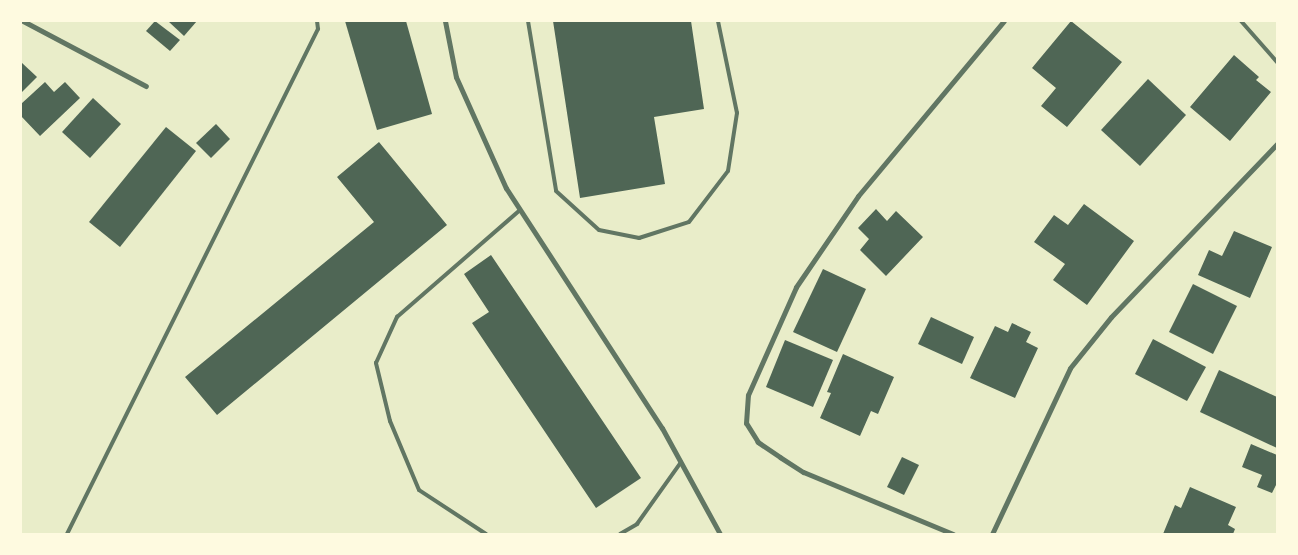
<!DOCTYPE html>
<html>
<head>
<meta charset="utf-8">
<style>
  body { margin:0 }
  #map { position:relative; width:1298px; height:555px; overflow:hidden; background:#e9edc9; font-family:"Work Sans",sans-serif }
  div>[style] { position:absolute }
  .building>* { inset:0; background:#4f6655 }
  .service>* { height:4px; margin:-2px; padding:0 2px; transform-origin:2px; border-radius:2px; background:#617663 }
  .minor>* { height:5px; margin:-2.5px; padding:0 2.5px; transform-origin:2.5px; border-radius:2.5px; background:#617663 }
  span { translate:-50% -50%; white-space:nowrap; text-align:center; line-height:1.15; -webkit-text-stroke:4px #fefae0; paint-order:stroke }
  .frame { position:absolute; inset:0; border:22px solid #fefae0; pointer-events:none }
</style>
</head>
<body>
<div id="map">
  <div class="building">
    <div style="clip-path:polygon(155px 21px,180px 40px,170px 51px,146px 31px)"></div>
    <div style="clip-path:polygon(168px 21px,197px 21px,184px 36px)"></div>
    <div style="clip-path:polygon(345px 21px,406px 21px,432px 114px,377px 130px)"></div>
    <div style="clip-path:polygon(553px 21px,691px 21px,704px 109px,654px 117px,665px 184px,580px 198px)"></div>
    <div style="clip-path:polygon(1071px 21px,1122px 62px,1067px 127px,1041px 106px,1056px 88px,1032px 68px)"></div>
    <div style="clip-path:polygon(1234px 55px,1259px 77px,1256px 80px,1271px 92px,1230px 141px,1190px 107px)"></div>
    <div style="clip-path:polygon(21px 62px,37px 77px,21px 93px)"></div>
    <div style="clip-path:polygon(1148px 79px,1186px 115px,1140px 166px,1101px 130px)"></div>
    <div style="clip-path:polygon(45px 82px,54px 92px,65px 82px,80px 98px,40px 136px,21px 116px,21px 104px)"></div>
    <div style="clip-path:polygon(93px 98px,121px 124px,90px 158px,62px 132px)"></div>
    <div style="clip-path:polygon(216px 124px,230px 139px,211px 158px,196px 143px)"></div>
    <div style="clip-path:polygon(166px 127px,196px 151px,120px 247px,89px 222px)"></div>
    <div style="clip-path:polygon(379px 142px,447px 225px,217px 415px,185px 377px,374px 222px,337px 177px)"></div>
    <div style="clip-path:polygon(1084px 204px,1134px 241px,1087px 305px,1053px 280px,1065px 264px,1034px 242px,1054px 215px,1068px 225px)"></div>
    <div style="clip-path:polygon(876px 209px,887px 221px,896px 211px,923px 237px,886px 276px,860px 250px,869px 239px,858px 228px)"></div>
    <div style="clip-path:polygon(1234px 231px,1272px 247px,1250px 298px,1198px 275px,1209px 250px,1222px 256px)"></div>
    <div style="clip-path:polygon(491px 255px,641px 478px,596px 508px,472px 323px,489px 312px,464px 274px)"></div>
    <div style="clip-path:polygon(823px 269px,866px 289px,837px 352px,793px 332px)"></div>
    <div style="clip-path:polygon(1193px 284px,1237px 306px,1213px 354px,1169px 332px)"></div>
    <div style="clip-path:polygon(931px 317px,974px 337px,962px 364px,918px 344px)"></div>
    <div style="clip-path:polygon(1012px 323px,1031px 332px,1026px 342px,1038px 348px,1015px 398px,970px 378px,995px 326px,1008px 332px)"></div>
    <div style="clip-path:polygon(1153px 339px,1206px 367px,1187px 401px,1135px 374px)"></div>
    <div style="clip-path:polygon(785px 340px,833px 360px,813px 407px,766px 387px)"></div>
    <div style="clip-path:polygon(843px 354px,894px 377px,878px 414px,871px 411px,860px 436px,820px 418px,831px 393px,827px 392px)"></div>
    <div style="clip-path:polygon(1219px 370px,1277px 397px,1277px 448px,1200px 412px)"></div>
    <div style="clip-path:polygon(1251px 444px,1277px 455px,1277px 483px,1272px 493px,1257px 487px,1262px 475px,1242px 467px)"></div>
    <div style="clip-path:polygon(902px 457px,919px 465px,904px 495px,887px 487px)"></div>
    <div style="clip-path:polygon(1190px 487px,1236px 507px,1228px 525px,1235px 529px,1233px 534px,1163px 534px,1175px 505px,1181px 508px)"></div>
  </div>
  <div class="service">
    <div style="left:528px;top:21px;width:172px;rotate:80.6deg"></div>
    <div style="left:556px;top:191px;width:58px;rotate:42.2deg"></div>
    <div style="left:599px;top:230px;width:41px;rotate:11.3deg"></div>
    <div style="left:639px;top:238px;width:52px;rotate:-17.7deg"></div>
    <div style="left:689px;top:222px;width:64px;rotate:-52.6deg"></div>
    <div style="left:728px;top:171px;width:59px;rotate:-81.2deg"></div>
    <div style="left:737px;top:113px;width:94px;rotate:-101.7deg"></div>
    <div style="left:1241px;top:21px;width:55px;rotate:48.7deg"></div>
    <div style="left:67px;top:534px;width:564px;rotate:-63.57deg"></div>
    <div style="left:318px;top:29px;width:8px;rotate:-97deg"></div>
    <div style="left:486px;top:534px;width:80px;rotate:-146.7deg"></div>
    <div style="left:419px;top:490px;width:75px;rotate:-112.8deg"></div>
    <div style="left:390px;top:421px;width:60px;rotate:-103.6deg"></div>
    <div style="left:376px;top:363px;width:51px;rotate:-65.5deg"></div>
    <div style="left:397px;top:317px;width:163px;rotate:-41deg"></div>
    <div style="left:620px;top:534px;width:20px;rotate:-30deg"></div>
    <div style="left:637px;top:524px;width:76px;rotate:-54.6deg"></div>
  </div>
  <div class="minor">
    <div style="left:23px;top:21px;width:139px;rotate:27.9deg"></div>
    <div style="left:445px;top:21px;width:57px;rotate:78.9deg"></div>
    <div style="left:456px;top:77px;width:122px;rotate:65.8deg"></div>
    <div style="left:506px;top:188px;width:286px;rotate:57deg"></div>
    <div style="left:662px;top:428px;width:121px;rotate:61.3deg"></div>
    <div style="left:953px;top:534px;width:162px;rotate:-157.5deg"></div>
    <div style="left:803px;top:472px;width:27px;rotate:-147deg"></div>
    <div style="left:780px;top:457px;width:27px;rotate:-146deg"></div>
    <div style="left:758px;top:442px;width:22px;rotate:-122deg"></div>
    <div style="left:746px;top:423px;width:28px;rotate:-86deg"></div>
    <div style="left:748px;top:395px;width:118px;rotate:-66deg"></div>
    <div style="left:796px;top:287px;width:110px;rotate:-55.7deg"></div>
    <div style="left:858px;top:196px;width:228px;rotate:-50.2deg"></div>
    <div style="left:992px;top:534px;width:183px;rotate:-64.8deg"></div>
    <div style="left:1070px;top:368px;width:65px;rotate:-51.2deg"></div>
    <div style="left:1111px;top:317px;width:240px;rotate:-46.2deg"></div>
  </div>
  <div class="frame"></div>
</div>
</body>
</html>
